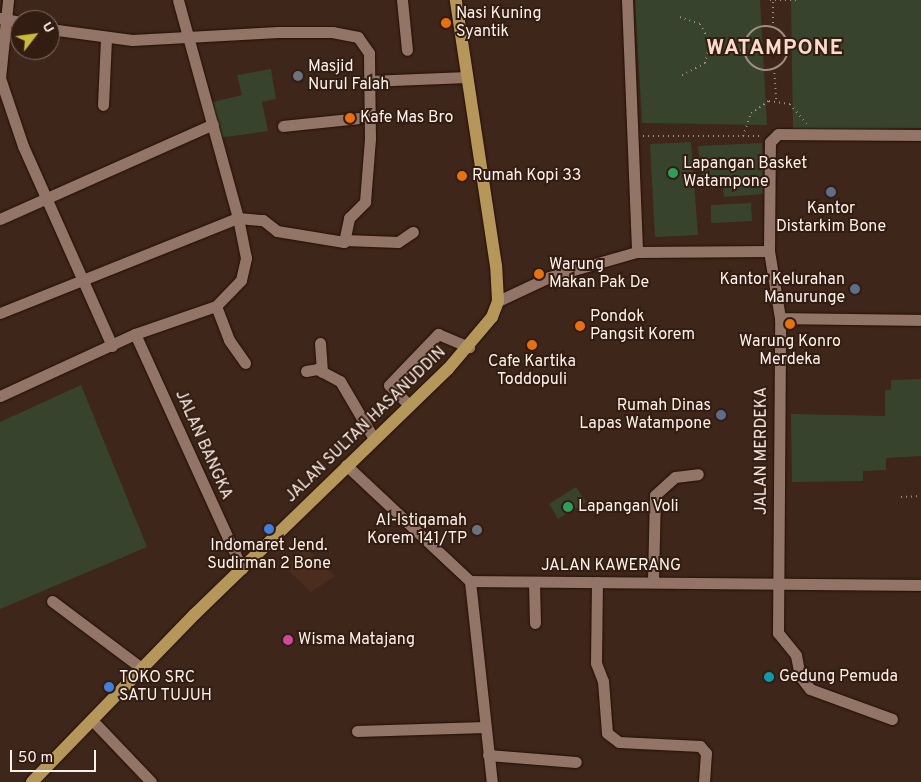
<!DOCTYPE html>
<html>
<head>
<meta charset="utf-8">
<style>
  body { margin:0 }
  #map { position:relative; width:921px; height:782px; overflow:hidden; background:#3e261a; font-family:Overpass,sans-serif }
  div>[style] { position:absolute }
  .built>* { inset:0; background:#4b2d1e }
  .green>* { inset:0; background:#38432d }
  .path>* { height:2px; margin-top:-1px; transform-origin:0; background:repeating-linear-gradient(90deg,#9f8d84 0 1px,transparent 0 5px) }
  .path>.ring { margin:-1px; padding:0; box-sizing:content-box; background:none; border:2px solid #9f8d84; border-radius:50% }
  .roads { filter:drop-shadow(0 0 1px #240e04) drop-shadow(0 0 1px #240e04) }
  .minor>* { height:11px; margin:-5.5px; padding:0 5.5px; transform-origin:5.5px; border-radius:5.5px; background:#927567 }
  .major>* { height:12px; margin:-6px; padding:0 6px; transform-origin:6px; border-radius:6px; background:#b5975a }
  .dots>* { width:14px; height:14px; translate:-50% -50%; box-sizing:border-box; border:2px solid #331c11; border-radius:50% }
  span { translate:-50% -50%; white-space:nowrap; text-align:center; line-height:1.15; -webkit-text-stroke:4px #331c11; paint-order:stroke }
  .poi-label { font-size:16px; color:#fdf0ea }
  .left { translate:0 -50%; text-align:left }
  .right { translate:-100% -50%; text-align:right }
  .street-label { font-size:16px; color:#fdf0ea }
  .district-label { font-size:21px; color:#fbdacb; font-weight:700; letter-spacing:1px }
  .north { position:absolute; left:10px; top:10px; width:50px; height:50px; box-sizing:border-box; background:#331c11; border:1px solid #847168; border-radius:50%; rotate:60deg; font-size:14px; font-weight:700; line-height:20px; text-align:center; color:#fdf0ea }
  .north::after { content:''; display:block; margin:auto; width:18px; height:22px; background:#c8bb3b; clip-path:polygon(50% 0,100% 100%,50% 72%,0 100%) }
  .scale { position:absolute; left:10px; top:750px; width:86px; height:22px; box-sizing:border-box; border:2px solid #fdf0ea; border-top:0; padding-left:6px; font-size:15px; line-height:18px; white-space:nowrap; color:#fdf0ea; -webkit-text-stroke:4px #331c11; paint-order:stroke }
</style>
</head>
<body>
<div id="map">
  <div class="built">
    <div style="clip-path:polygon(306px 548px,335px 576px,311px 592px,286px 568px)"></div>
  </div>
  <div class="green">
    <div style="clip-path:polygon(635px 0,760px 0,767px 125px,642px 123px)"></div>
    <div style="clip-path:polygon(791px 0,921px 0,921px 128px,793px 130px)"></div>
    <div style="clip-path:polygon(271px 69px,276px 99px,262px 102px,268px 131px,219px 138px,209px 103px,242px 95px,237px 75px)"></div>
    <div style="clip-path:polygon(691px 142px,698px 235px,655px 237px,650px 144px)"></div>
    <div style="clip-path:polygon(762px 143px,764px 194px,724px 197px,723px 187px,702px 188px,698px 146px)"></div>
    <div style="clip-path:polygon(751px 203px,752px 221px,711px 223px,711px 205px)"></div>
    <div style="clip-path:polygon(921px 379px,921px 456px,886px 458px,886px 470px,863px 471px,863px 481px,792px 482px,791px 414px,885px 416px,885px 390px,891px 390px,891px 380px)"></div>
    <div style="clip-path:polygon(81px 385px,147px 547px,0 609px,0 422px)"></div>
    <div style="clip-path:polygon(576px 487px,586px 502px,558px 519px,549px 504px)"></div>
  </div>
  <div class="path">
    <div style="left:770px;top:0;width:26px"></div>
    <div style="left:773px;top:2px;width:25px;rotate:90deg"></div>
    <div style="left:680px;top:17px;width:21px;rotate:19deg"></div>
    <div style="left:700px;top:24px;width:21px;rotate:62deg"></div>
    <div style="left:710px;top:43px;width:21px;rotate:104deg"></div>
    <div style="left:705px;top:63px;width:27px;rotate:152deg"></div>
    <div class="ring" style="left:744px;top:26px;width:42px;height:42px"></div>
    <div style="left:710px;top:49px;width:34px;rotate:2deg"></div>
    <div style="left:774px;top:68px;width:32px;rotate:86deg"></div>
    <div style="left:643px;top:136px;width:118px"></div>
    <div style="left:743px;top:136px;width:24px;rotate:-71deg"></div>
    <div style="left:751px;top:113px;width:22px;rotate:-34deg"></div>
    <div style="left:769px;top:101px;width:21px;rotate:8deg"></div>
    <div style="left:790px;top:104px;width:26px;rotate:50deg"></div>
    <div style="left:901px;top:497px;width:20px;rotate:-3deg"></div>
  </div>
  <div class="roads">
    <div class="minor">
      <div style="left:402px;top:0;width:50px;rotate:84.3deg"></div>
      <div style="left:627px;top:0;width:252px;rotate:87.7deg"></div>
      <div style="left:0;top:18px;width:20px;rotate:11deg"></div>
      <div style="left:0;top:78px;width:72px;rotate:71.3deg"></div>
      <div style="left:23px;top:146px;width:219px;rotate:66deg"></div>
      <div style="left:0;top:78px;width:78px;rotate:-84.1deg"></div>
      <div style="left:368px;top:81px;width:99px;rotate:-2.3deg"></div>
      <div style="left:103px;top:105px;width:67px;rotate:-87.4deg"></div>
      <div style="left:283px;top:126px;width:86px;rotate:-6deg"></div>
      <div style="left:0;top:219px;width:233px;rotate:-24deg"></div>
      <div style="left:345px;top:240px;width:53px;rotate:2.2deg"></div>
      <div style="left:398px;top:242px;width:18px;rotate:-34deg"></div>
      <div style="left:498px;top:301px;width:56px;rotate:-25.2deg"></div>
      <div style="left:549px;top:277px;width:91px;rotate:-15.9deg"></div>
      <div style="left:637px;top:252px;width:132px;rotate:-0.4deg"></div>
      <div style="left:216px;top:306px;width:36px;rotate:69deg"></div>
      <div style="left:229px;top:340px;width:28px;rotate:55deg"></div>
      <div style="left:0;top:313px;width:256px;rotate:-21.8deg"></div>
      <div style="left:238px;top:218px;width:25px;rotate:5deg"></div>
      <div style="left:263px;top:220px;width:18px;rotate:38deg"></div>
      <div style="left:277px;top:231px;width:68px;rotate:9.3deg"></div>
      <div style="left:344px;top:242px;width:25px;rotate:-78deg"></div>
      <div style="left:349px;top:218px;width:23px;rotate:-45deg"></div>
      <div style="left:365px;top:202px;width:63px;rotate:-85.5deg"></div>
      <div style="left:370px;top:139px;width:86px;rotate:-90.7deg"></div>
      <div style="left:369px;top:53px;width:19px;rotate:-125deg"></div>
      <div style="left:358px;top:37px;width:25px;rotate:-169deg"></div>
      <div style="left:333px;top:32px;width:55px;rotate:180deg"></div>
      <div style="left:278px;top:32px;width:146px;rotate:176.9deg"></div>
      <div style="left:132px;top:40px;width:83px;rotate:-172.4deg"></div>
      <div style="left:780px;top:318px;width:141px;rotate:0.8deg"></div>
      <div style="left:135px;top:334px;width:258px;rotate:65.5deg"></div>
      <div style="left:320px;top:343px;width:29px;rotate:86deg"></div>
      <div style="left:306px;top:371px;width:11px;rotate:-10deg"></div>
      <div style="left:317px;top:369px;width:26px;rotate:28deg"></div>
      <div style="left:340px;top:381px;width:67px;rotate:59.6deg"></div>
      <div style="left:0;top:396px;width:149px;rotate:-24.7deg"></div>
      <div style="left:135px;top:334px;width:86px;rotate:-19.1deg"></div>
      <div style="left:216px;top:306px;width:36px;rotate:-46deg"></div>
      <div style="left:241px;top:280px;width:23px;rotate:-77deg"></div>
      <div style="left:246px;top:258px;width:41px;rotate:-101.3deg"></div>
      <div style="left:238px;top:218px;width:226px;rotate:-105.4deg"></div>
      <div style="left:409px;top:405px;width:28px;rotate:-135deg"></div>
      <div style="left:389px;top:385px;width:71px;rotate:-46.1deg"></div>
      <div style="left:438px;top:334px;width:34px;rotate:23deg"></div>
      <div style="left:346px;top:465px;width:170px;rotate:43.1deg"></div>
      <div style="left:470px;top:581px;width:451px;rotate:0.5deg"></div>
      <div style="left:470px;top:581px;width:202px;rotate:83.8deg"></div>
      <div style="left:653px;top:581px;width:86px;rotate:-88.7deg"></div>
      <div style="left:655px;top:495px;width:27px;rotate:-42deg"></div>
      <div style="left:675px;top:477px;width:23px;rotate:-7deg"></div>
      <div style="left:597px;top:582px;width:81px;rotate:90.7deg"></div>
      <div style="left:596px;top:663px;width:19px;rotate:69deg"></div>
      <div style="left:603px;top:681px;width:52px;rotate:85.6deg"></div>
      <div style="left:607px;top:733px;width:15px;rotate:37deg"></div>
      <div style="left:619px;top:742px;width:81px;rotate:2.8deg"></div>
      <div style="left:700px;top:746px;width:9px;rotate:49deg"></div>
      <div style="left:706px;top:753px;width:29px;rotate:94deg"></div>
      <div style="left:534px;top:583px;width:40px;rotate:88.6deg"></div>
      <div style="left:52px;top:601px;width:114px;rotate:36.8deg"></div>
      <div style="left:892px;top:719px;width:87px;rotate:-159.9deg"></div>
      <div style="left:810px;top:689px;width:16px;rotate:-128deg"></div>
      <div style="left:800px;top:676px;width:21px;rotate:-101deg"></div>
      <div style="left:796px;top:655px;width:28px;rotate:-129deg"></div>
      <div style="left:778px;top:633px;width:315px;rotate:-89.6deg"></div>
      <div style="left:780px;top:318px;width:68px;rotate:-99.3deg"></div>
      <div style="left:769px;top:251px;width:109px;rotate:-89.5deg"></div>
      <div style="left:770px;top:142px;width:11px;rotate:-45deg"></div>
      <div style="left:778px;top:134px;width:143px;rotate:0.4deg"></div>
      <div style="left:93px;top:721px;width:84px;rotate:46.4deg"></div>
      <div style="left:357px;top:731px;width:128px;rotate:-1.8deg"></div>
      <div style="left:488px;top:755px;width:88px;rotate:4.5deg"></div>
    </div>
    <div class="major">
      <div style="left:32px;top:782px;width:234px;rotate:-45.9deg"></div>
      <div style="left:195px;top:614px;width:352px;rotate:-44.1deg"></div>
      <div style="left:448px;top:369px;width:68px;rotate:-49.8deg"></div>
      <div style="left:492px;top:317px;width:17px;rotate:-69deg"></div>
      <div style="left:498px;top:301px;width:35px;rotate:-93deg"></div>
      <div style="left:496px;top:266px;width:269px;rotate:-98.6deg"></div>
    </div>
  </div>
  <div class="dots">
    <div style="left:446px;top:23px;background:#e8710a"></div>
    <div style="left:298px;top:76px;background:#6b7280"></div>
    <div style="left:350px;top:118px;background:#e8710a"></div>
    <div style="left:673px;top:173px;background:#2e9e5b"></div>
    <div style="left:462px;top:176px;background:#e8710a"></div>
    <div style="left:831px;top:192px;background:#5c6f8a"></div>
    <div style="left:539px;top:274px;background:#e8710a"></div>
    <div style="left:855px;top:289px;background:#5c6f8a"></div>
    <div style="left:790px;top:324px;background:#e8710a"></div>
    <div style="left:580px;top:326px;background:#e8710a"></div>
    <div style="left:532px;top:345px;background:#e8710a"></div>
    <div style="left:721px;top:415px;background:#5c6f8a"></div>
    <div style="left:568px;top:507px;background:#2e9e5b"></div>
    <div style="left:269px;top:529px;background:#3f7fe0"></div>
    <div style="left:477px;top:530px;background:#6b7280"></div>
    <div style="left:288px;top:640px;background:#d1479c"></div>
    <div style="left:769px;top:677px;background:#0f9aa8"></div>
    <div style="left:109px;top:687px;background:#3f7fe0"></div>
  </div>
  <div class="poi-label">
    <span class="left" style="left:456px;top:23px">Nasi Kuning<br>Syantik</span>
    <span class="left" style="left:308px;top:76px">Masjid<br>Nurul Falah</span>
    <span class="left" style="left:360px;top:118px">Kafe Mas Bro</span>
    <span class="left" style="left:683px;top:173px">Lapangan Basket<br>Watampone</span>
    <span class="left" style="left:472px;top:176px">Rumah Kopi 33</span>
    <span style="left:831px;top:218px">Kantor<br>Distarkim Bone</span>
    <span class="left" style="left:549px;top:274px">Warung<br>Makan Pak De</span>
    <span class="right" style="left:845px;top:289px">Kantor Kelurahan<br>Manurunge</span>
    <span class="left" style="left:590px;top:326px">Pondok<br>Pangsit Korem</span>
    <span style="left:790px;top:351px">Warung Konro<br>Merdeka</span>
    <span style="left:532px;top:371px">Cafe Kartika<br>Toddopuli</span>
    <span class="right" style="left:711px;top:415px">Rumah Dinas<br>Lapas Watampone</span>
    <span class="left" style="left:578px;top:507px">Lapangan Voli</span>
    <span class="right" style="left:467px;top:530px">Al-Istiqamah<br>Korem 141/TP</span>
    <span style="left:269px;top:555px">Indomaret Jend.<br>Sudirman 2 Bone</span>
    <span class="left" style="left:298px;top:640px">Wisma Matajang</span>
    <span class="left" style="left:779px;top:677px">Gedung Pemuda</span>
    <span class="left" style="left:119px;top:687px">TOKO SRC<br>SATU TUJUH</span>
  </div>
  <div class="street-label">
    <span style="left:366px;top:425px;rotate:-44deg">JALAN SULTAN HASANUDDIN</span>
    <span style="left:203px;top:445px;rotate:66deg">JALAN BANGKA</span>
    <span style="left:762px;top:451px;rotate:-90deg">JALAN MERDEKA</span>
    <span style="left:611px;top:566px">JALAN KAWERANG</span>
  </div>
  <div class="district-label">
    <span style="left:775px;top:49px">WATAMPONE</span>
  </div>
  <div class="north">U</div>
  <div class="scale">50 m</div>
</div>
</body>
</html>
